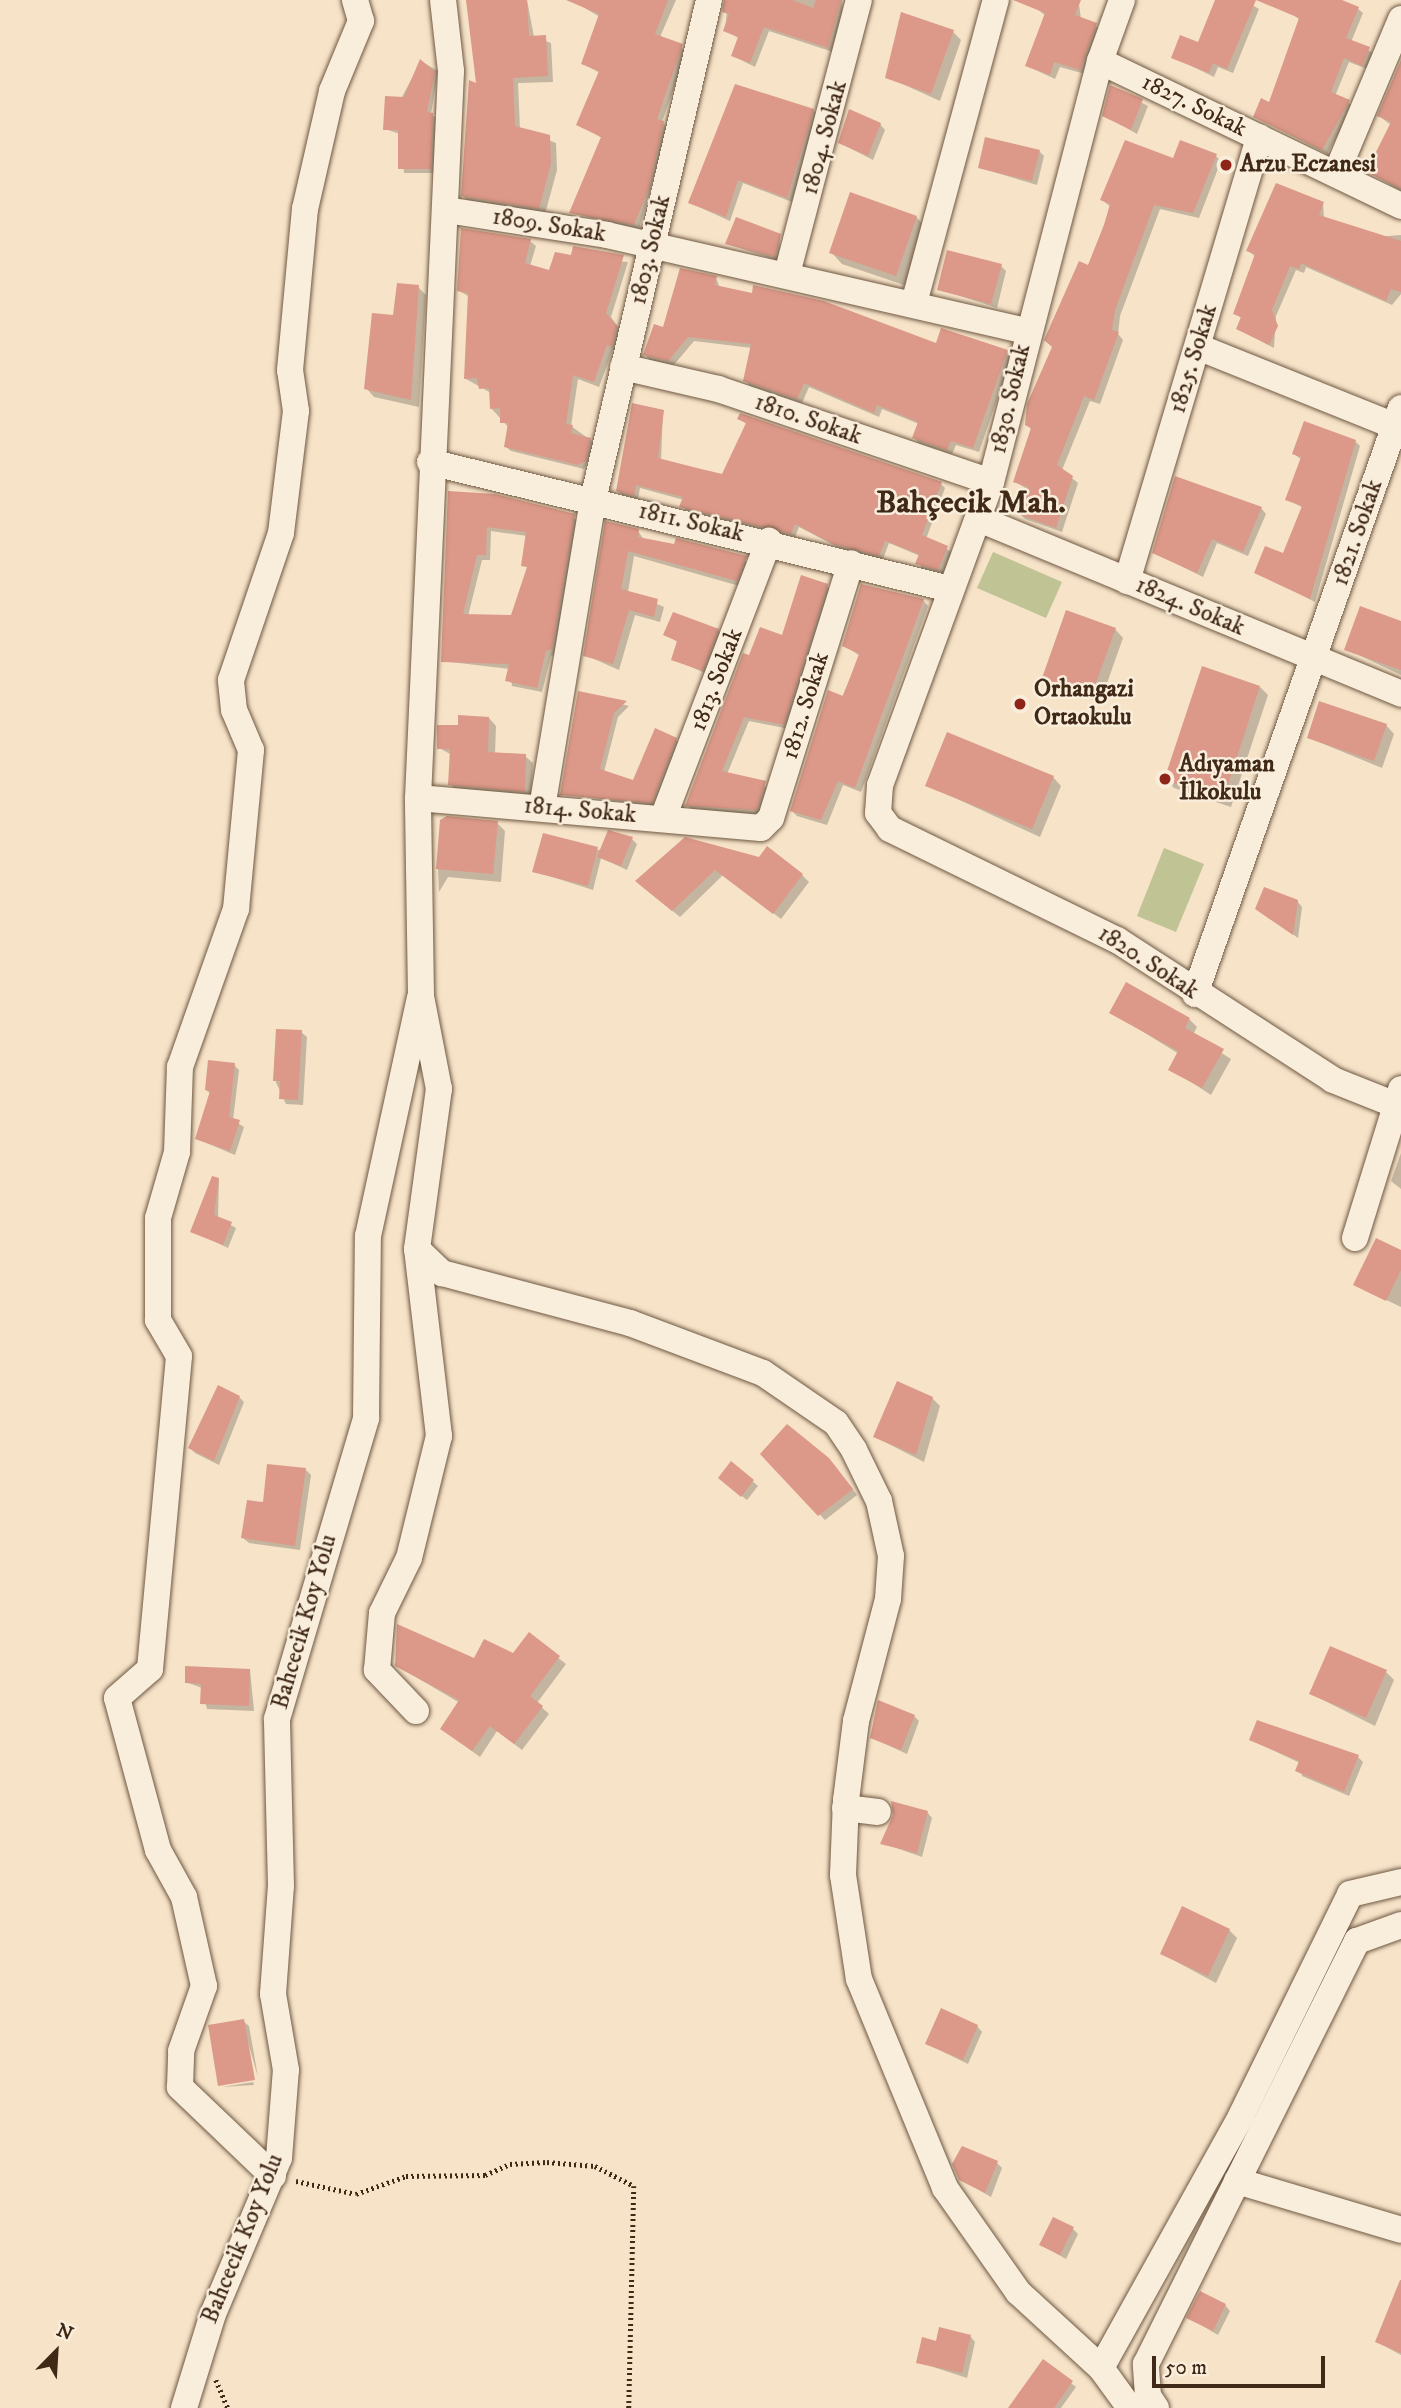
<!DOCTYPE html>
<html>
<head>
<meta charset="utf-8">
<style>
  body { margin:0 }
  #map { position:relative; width:1401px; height:2408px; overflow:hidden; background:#f6e3c8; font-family:"IM FELL DW Pica",serif }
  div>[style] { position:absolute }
  .green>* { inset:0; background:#c0c394 }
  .shadow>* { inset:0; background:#0003 }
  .building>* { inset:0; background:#dc9888 }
  .path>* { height:4.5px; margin-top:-2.25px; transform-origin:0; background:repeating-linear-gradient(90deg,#402916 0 2px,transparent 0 5.5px) }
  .roads { filter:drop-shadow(0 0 2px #6e5842) drop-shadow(0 0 2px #6e5842) }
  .minor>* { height:26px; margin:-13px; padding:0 13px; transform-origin:13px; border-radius:13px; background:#f9eddb }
  .dots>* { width:19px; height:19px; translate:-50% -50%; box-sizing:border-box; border:4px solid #f9eddb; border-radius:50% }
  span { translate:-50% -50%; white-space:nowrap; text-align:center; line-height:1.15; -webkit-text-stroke:5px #f9eddb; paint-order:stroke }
  .street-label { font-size:24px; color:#402916 }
  .poi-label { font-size:24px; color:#402916; font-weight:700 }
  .left { translate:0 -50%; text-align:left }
  .district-label { font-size:32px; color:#402916; font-weight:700 }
  .north { position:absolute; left:21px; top:2317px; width:70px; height:70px; -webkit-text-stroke:5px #f9eddb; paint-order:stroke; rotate:24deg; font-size:19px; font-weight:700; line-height:28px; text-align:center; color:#402916 }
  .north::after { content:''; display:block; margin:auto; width:24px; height:32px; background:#402916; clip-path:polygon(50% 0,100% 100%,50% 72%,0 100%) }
  .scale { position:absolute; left:1152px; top:2356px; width:173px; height:32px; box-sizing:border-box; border:4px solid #402916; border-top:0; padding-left:9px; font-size:21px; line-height:24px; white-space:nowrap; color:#402916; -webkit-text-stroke:5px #f9eddb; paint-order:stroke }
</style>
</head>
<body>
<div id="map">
  <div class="green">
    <div style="clip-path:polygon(993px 552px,1062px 582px,1046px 618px,977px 588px)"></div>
    <div style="clip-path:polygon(1164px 848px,1204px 864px,1176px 932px,1137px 916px)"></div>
  </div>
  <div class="shadow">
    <div style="clip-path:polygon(470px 0,527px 0,534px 37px,551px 43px,553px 82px,518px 83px,520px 129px,556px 143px,557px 170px,545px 214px,469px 202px,463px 196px,478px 86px)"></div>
    <div style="clip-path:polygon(585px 0,676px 0,660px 37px,687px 51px,662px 122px,668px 128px,639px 229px,571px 213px,602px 138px,579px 124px,600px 73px,583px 64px,600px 17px,583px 7px)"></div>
    <div style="clip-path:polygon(728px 0,842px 0,843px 19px,833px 52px,769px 31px,755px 67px,733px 56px,740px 39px,725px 30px)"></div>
    <div style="clip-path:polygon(1041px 0,1079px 4px,1081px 19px,1101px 29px,1085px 74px,1060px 67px,1055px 79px,1027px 66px,1046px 16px,1037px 9px)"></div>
    <div style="clip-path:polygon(1217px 0,1244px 0,1259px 9px,1233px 73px,1218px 67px,1214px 77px,1173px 57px,1199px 45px)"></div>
    <div style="clip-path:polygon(1297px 0,1338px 0,1358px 9px,1363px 13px,1351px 42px,1374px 53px,1367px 69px,1349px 62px,1335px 96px,1354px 106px,1327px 154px,1255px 117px,1270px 105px,1300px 20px,1291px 13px)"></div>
    <div style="clip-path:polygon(953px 32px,961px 40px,940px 101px,887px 77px)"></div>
    <div style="clip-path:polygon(421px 61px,438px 71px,431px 114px,437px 119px,435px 173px,404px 173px,400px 134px,385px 129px)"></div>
    <div style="clip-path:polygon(1401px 70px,1401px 191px,1369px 172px,1391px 125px,1379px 116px)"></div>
    <div style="clip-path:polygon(1111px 87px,1148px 106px,1137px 134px,1104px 115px)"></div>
    <div style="clip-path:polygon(813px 110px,818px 115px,792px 202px,743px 183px,730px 221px,690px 203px)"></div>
    <div style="clip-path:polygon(880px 124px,885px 130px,873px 160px,840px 143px)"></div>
    <div style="clip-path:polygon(1039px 151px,1044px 156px,1037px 185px,980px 168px)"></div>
    <div style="clip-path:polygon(1216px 156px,1221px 161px,1199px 218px,1160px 209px,1120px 316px,1118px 334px,1123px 340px,1100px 404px,1090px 401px,1062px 470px,1078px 483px,1062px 532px,1025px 519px,1020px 514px,1029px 490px,1015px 482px,1032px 430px,1027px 425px,1111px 207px,1102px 200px,1174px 161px)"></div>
    <div style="clip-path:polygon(1323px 203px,1324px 219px,1375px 237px,1401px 235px,1401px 294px,1392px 305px,1306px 267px,1304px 273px,1296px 270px,1276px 316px,1274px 348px,1238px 329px,1242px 319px,1235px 313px,1256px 257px,1248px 251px)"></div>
    <div style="clip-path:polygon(916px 217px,927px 228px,907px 286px,842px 264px,831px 252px)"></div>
    <div style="clip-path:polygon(780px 235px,779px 261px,727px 244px)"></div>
    <div style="clip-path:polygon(530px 241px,536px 246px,530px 266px,550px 272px,572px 257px,628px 262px,611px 317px,622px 332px,617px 351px,613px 349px,599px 387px,578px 379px,571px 426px,596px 444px,584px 469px,511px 451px,505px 446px,509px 428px,491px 408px,491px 393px,466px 379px,470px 297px,459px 291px)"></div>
    <div style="clip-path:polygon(1001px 266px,1006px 271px,997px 308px,939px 289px)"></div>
    <div style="clip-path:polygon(716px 278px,720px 288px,937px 345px,1007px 351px,1012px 356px,979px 452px,956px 445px,952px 454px,919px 443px,914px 438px,919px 424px,882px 409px,879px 417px,809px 387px,802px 403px,750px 386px,745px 380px,752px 348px,694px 341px,673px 366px,650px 360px,645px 355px,664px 329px)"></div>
    <div style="clip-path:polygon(418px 287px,426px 295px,419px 407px,374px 397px,366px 388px,395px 317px)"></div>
    <div style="clip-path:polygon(663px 412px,661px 461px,723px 476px,747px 424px,739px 419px,941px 484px,945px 488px,926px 539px,952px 552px,943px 573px,921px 568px,920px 556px,889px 543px,883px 559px,839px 548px,799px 527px,795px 537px,685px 510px,684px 500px,640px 488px,638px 499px,622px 495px,617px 491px)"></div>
    <div style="clip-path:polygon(1355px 441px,1360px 446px,1315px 602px,1256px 572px,1284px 556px,1303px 508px,1287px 499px,1302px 460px,1294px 454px)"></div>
    <div style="clip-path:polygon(evenodd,449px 493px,579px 520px,557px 654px,551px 656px,542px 692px,512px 686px,510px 669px,442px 661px,449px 493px,491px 531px,527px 536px,528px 570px,512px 617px,468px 616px,482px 560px,490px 560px,491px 531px)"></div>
    <div style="clip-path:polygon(1261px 508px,1266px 514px,1248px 556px,1217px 543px,1203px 577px,1154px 553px)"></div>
    <div style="clip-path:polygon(607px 523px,638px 531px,644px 540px,752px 563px,743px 587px,634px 556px,628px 592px,664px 607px,660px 622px,635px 615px,619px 670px,585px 655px)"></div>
    <div style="clip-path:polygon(827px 586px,832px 591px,789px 729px,749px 721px,727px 774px,770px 788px,762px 814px,692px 810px,687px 805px,750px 658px,783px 637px)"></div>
    <div style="clip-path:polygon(923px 600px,928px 606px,861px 792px,843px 785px,827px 825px,797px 816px,792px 811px,860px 656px,844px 645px)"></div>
    <div style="clip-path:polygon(1401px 622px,1401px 675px,1346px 649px)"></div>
    <div style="clip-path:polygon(1115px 629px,1123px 638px,1100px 703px,1044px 678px)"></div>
    <div style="clip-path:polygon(718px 630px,723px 635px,707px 674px,673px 659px,679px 643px,665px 634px)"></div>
    <div style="clip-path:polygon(1260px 687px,1268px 695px,1231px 807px,1174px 788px,1166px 779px)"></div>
    <div style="clip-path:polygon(579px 693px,629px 706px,618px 717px,604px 772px,634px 783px,676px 740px,680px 744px,656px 806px,562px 794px)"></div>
    <div style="clip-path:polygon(489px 718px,496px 726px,495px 754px,525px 756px,533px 763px,531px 798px,457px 791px,450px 784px,452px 755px,439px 748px,459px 727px)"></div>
    <div style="clip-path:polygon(1386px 725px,1394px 734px,1382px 768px,1309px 738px)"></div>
    <div style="clip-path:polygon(1053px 777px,1061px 786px,1040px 837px,927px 785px)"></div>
    <div style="clip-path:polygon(497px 823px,505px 831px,501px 882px,448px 877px,439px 892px,438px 869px)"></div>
    <div style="clip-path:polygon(632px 839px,637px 844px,627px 870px,601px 858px,593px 890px,534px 871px)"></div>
    <div style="clip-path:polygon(685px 839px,802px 875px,809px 882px,781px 919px,723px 875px,680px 917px,644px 888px)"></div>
    <div style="clip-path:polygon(1297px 901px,1302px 907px,1298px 938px,1257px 909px)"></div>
    <div style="clip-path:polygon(1111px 1012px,1189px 1019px,1197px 1027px,1193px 1035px,1231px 1059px,1211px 1095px,1171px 1069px,1179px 1054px)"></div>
    <div style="clip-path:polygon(301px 1032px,307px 1037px,303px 1105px,286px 1104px,275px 1080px)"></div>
    <div style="clip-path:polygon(234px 1065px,239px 1070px,233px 1120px,244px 1127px,235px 1155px,197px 1139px,211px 1094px,206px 1090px)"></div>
    <div style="clip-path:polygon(1401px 1153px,1401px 1189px,1391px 1181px)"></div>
    <div style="clip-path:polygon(219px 1179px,218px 1218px,236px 1228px,228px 1248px,192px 1231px)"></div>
    <div style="clip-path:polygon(1401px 1251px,1401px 1307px,1355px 1285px)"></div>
    <div style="clip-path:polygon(239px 1397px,244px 1402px,219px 1465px,195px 1453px,190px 1448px)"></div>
    <div style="clip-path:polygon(932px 1398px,940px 1406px,924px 1462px,875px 1437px)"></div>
    <div style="clip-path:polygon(762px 1454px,834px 1465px,857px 1495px,825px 1520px)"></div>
    <div style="clip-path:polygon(732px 1464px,758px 1486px,747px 1500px,725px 1483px)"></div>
    <div style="clip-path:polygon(306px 1470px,311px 1475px,300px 1550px,249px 1543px,243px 1538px,265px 1504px)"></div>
    <div style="clip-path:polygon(529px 1635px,566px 1664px,537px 1703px,549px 1714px,522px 1750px,497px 1731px,480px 1757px,442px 1729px,460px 1703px,397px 1666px,514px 1655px)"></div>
    <div style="clip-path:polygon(250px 1670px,254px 1711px,207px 1709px,202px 1688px,186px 1682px)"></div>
    <div style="clip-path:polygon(1386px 1672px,1394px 1680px,1375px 1726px,1311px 1694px)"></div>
    <div style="clip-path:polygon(914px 1716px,919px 1721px,907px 1754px,872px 1738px)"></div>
    <div style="clip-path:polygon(1251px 1740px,1358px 1757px,1363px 1762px,1349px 1796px,1302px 1776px,1300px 1763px)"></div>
    <div style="clip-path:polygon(927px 1812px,932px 1818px,922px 1857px,882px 1843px)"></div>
    <div style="clip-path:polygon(1229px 1930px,1237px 1938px,1216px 1983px,1162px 1954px)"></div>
    <div style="clip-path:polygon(243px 2021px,249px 2026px,258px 2077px,243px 2025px,222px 2087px)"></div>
    <div style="clip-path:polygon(977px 2026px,982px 2032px,968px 2064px,927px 2044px)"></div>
    <div style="clip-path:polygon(253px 2082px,254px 2085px,222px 2087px)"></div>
    <div style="clip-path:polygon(997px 2163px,1002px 2168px,991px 2197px,960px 2179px)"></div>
    <div style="clip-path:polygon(1073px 2229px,1078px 2234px,1066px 2259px,1041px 2245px)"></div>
    <div style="clip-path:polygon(1225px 2305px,1230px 2311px,1218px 2335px,1189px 2318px)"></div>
    <div style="clip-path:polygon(1401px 2313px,1401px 2355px,1377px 2342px)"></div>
    <div style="clip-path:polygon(970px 2336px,975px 2342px,967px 2378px,918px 2362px,938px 2343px)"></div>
    <div style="clip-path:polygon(1043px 2362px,1076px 2387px,1061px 2408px,1021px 2408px)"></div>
  </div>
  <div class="building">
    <div style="clip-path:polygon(466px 0,527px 0,529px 36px,546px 35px,548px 76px,513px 78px,515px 126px,550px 135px,551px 163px,539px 209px,461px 196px,469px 80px,476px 83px)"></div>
    <div style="clip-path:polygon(566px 0,668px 0,655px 34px,683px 44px,657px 119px,664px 121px,649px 188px,634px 225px,569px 213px,601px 137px,576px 125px,599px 71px,581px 64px,599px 14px)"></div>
    <div style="clip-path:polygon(724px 0,792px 0,813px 8px,816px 0,841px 0,828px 48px,764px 27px,750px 63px,731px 56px,738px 37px,723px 31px,729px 14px,722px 12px)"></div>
    <div style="clip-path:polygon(1013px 0,1081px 0,1075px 15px,1097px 23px,1080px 70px,1054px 62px,1050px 75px,1025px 66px,1045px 13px)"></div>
    <div style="clip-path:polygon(1215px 0,1256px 0,1227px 69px,1213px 63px,1209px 73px,1171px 58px,1180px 35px,1198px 42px)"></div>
    <div style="clip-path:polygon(1256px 0,1342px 0,1359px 7px,1346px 38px,1370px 47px,1362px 66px,1344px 58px,1331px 92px,1350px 100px,1322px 150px,1253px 117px,1261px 98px,1269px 102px,1299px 18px)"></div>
    <div style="clip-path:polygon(901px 12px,954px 30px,931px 94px,885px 78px)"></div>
    <div style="clip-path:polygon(420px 59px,435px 72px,427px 112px,433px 113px,431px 169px,398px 169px,398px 130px,383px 130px,385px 96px,404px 97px)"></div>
    <div style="clip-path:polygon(1401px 60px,1401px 189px,1366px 172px,1391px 122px,1377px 116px)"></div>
    <div style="clip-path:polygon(735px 84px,814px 109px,787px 198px,738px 180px,726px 217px,688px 203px)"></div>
    <div style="clip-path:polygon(1110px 85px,1143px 99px,1131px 130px,1102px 116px)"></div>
    <div style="clip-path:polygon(849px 109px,881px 123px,868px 156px,838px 143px)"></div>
    <div style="clip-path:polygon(985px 137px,1040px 150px,1032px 181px,978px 168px)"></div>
    <div style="clip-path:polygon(1125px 140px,1173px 158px,1180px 140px,1217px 154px,1193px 213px,1154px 205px,1115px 310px,1112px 330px,1119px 332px,1094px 400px,1084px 396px,1057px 465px,1073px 476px,1056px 528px,1018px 514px,1028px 487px,1013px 482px,1031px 428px,1025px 425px,1027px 404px,1052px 347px,1044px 340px,1079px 261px,1088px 265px,1104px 225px,1110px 204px,1100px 200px)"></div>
    <div style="clip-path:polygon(1276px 183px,1324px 202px,1319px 215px,1401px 241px,1401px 292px,1391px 289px,1386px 301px,1301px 263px,1299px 269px,1290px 266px,1272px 310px,1278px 326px,1269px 345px,1236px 329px,1241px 317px,1233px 314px,1255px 254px,1246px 251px)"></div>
    <div style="clip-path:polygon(850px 192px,917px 216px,896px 276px,829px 253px)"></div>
    <div style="clip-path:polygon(736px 217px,781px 234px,775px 257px,725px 244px)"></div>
    <div style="clip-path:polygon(461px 228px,531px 239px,525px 263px,549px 270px,555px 252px,571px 255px,573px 246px,624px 255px,606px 313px,617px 326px,612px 347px,607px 345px,594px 382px,573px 375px,566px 424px,573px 425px,571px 433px,591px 438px,586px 461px,578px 465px,504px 447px,508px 423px,500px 423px,500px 408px,490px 409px,489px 388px,479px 389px,477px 378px,464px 379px,468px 293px,457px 291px)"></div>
    <div style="clip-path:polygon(947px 250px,1002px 264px,991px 304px,937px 290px)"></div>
    <div style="clip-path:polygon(680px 268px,717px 276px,715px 285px,752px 293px,753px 285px,824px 301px,936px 343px,941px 328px,1008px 350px,973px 448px,951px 441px,947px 450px,912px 438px,918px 422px,877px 405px,874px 413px,804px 383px,797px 399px,743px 381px,751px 344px,688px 337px,668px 361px,643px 355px,654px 324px,663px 327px)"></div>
    <div style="clip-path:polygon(397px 283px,419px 285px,411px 400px,364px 389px,372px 313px,393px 315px)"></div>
    <div style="clip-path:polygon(632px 403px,664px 410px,658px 458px,693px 467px,722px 474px,746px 423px,737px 419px,740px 413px,942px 482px,922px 535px,948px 546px,938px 570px,915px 564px,919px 554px,885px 541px,879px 556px,833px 544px,795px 524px,791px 534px,679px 507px,683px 497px,636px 485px,634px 496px,616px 491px)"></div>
    <div style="clip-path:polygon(1304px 421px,1356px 440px,1310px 599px,1254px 573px,1265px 546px,1283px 553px,1302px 506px,1285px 500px,1301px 457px,1292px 454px)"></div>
    <div style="clip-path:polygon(1175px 476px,1262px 507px,1243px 552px,1212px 539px,1197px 573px,1152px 553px)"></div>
    <div style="clip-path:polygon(evenodd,448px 491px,495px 494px,575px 514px,552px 649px,546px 651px,537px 688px,505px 681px,509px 664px,441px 662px,448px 491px,487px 527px,526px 532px,521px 566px,527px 567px,511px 615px,463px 614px,477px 555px,486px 555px,487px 527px)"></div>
    <div style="clip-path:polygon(605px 521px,639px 529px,638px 537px,674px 544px,676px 538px,747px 556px,737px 581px,628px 551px,621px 589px,658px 599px,654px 617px,629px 610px,613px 664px,583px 656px)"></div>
    <div style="clip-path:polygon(801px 575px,828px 584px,784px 725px,744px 717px,722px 771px,766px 781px,757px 810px,685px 806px,743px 653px,749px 655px,760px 627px,782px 635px)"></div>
    <div style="clip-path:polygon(861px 584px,924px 599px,855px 788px,838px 781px,821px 820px,790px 811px,828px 690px,843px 696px,859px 654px,842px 646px)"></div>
    <div style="clip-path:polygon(1360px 606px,1401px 621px,1401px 670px,1344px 650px)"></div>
    <div style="clip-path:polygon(1066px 610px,1116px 628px,1091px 696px,1042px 678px)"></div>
    <div style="clip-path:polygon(673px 612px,719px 629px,703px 671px,671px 660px,677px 641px,663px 635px)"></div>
    <div style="clip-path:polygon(1202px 666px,1260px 686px,1223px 800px,1164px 780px)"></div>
    <div style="clip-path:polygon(578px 691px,627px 701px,614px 713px,600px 769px,633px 780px,655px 728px,677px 738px,652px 803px,560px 795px)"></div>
    <div style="clip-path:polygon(1319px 701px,1387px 724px,1374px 761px,1307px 738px)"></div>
    <div style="clip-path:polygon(458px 715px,489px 717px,488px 752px,526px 754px,525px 792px,448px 785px,450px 749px,437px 749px,437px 725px,458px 725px)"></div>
    <div style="clip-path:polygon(947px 732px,1054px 776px,1032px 829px,925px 786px)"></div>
    <div style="clip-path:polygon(447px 816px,498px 821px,493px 874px,436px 869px,440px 820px)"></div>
    <div style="clip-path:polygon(608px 830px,633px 837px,621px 866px,597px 857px)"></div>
    <div style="clip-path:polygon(543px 833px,598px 847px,588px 886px,532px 872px)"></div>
    <div style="clip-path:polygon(685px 837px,759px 857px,767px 846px,803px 874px,773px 914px,715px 870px,672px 911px,635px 881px)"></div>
    <div style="clip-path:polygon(1264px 887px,1298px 900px,1293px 935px,1255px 909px)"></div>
    <div style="clip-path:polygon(1126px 982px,1190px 1018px,1185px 1028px,1224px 1049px,1202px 1088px,1168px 1070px,1178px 1051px,1109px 1013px)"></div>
    <div style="clip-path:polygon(276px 1029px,302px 1030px,298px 1100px,279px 1099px,280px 1081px,273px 1081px)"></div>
    <div style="clip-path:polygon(208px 1060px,235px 1063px,229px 1117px,240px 1120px,230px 1151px,195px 1139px,210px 1091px,205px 1090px)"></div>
    <div style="clip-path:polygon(212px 1176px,219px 1178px,214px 1215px,232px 1222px,223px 1245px,190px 1232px)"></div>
    <div style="clip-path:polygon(1376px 1238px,1401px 1250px,1401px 1270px,1386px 1301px,1353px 1285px)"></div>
    <div style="clip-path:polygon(897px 1381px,933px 1397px,916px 1455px,873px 1437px)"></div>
    <div style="clip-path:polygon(218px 1385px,240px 1396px,214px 1461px,188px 1448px)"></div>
    <div style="clip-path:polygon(787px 1424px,829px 1458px,853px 1489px,818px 1516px,760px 1454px)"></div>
    <div style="clip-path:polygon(731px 1461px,754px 1480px,741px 1497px,718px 1478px)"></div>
    <div style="clip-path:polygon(267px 1464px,306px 1468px,295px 1546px,241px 1538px,247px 1500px,263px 1502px)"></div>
    <div style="clip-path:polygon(397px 1624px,474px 1658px,484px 1639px,513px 1653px,529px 1632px,560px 1656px,530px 1696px,543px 1706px,514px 1744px,490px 1726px,472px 1751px,440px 1729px,459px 1700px,395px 1666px)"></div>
    <div style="clip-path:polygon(1330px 1646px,1387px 1670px,1366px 1718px,1309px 1694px)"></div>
    <div style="clip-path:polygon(185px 1666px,250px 1669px,249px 1706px,200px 1704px,201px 1684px,185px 1683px)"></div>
    <div style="clip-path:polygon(878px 1700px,915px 1715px,901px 1750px,870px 1738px)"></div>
    <div style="clip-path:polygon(1257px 1720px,1359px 1755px,1344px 1792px,1295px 1771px,1299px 1761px,1249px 1740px)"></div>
    <div style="clip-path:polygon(891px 1801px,928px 1811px,917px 1853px,880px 1844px,893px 1815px)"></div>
    <div style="clip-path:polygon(1182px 1906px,1230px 1929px,1208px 1976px,1160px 1954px)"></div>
    <div style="clip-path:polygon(941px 2008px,978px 2025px,963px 2060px,925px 2044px)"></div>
    <div style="clip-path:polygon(244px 2019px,255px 2080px,218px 2086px,208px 2025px)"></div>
    <div style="clip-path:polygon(962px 2146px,998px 2161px,985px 2193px,959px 2180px,952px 2164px)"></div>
    <div style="clip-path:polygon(1053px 2217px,1074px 2227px,1060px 2255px,1039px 2245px)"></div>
    <div style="clip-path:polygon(1400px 2280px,1401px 2280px,1401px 2353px,1375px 2342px)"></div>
    <div style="clip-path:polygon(1200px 2291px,1226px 2304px,1213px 2331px,1186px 2318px)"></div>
    <div style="clip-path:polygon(939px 2327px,971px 2335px,962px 2373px,916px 2363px,922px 2337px,936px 2341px)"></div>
    <div style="clip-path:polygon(1043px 2359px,1073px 2381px,1054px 2408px,1008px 2408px)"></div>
  </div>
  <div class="path">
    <div style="left:296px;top:2181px;width:61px;rotate:12.2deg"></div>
    <div style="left:356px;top:2194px;width:53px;rotate:-19.8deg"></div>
    <div style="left:406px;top:2176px;width:79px;rotate:-0.7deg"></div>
    <div style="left:485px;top:2175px;width:27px;rotate:-24deg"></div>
    <div style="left:510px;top:2164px;width:37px;rotate:-3deg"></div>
    <div style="left:547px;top:2162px;width:48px;rotate:4.8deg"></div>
    <div style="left:595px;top:2166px;width:44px;rotate:27.1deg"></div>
    <div style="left:634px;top:2186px;width:222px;rotate:91.3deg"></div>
    <div style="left:216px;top:2380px;width:30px;rotate:67deg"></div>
  </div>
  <div class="roads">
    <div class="minor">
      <div style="left:1122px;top:0;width:65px;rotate:109.8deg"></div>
      <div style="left:1100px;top:61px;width:435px;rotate:104.5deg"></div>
      <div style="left:991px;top:482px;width:323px;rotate:110.1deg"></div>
      <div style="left:880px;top:785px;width:28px;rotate:94deg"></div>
      <div style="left:878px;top:813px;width:20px;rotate:53deg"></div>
      <div style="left:890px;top:829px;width:253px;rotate:26.1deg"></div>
      <div style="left:1117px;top:940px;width:257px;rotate:32.9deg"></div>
      <div style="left:1333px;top:1080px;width:73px;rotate:21.7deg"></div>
      <div style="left:1100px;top:61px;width:334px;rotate:25.7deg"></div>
      <div style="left:1336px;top:174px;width:168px;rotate:-67.2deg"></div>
      <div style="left:446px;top:210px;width:163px;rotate:8.8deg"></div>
      <div style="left:607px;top:235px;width:431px;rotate:12.9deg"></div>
      <div style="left:787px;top:274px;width:283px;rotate:-75.3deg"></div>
      <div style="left:914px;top:303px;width:314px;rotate:-74.9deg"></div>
      <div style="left:1198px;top:347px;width:212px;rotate:21.9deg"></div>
      <div style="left:623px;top:367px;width:98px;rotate:13deg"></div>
      <div style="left:718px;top:389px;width:288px;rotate:18.8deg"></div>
      <div style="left:430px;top:462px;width:535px;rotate:13.72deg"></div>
      <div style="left:979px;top:519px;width:457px;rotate:22.5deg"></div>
      <div style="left:1127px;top:581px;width:463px;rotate:-73.4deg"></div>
      <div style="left:418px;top:798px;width:344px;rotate:5deg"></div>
      <div style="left:761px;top:828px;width:14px;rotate:-45deg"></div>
      <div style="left:771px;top:818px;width:267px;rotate:-72.6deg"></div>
      <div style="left:542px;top:808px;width:312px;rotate:-80.6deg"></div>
      <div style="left:593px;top:500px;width:513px;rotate:-76.94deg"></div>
      <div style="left:663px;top:818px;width:297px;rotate:-69.1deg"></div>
      <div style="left:1195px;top:994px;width:621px;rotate:-70.63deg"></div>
      <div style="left:1355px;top:1238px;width:156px;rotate:-72.8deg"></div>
      <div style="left:417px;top:1249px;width:35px;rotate:44deg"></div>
      <div style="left:442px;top:1273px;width:195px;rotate:14.9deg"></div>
      <div style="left:630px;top:1323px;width:142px;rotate:20.6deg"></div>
      <div style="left:763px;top:1373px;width:88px;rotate:34.4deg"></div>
      <div style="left:836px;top:1423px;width:32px;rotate:56deg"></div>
      <div style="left:854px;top:1450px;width:57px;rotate:63.9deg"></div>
      <div style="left:879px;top:1501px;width:56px;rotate:77.7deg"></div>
      <div style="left:891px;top:1556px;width:43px;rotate:94deg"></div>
      <div style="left:888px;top:1599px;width:126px;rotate:104.7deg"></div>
      <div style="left:856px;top:1721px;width:80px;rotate:97.2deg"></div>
      <div style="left:846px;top:1800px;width:75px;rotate:92.3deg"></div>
      <div style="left:843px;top:1875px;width:105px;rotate:81.3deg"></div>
      <div style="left:859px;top:1979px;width:226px;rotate:67.6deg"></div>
      <div style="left:945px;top:2188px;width:127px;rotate:54.9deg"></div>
      <div style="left:1018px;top:2292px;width:113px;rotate:42.5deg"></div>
      <div style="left:416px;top:1711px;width:57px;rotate:-133.6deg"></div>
      <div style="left:377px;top:1670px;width:57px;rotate:-85deg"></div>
      <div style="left:382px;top:1613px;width:61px;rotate:-63.9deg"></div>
      <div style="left:409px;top:1558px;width:126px;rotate:-76.2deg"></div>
      <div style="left:439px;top:1436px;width:188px;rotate:-96.7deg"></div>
      <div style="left:417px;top:1249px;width:162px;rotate:-82.2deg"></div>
      <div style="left:439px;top:1089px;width:95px;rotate:-101deg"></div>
      <div style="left:421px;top:996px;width:198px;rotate:-90.9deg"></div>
      <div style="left:418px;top:798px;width:728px;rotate:-87.4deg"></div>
      <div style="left:451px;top:71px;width:71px;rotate:-96.4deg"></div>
      <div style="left:845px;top:1808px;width:33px;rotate:7deg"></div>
      <div style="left:273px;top:2176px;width:129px;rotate:-136.3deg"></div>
      <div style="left:180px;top:2087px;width:36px;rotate:-88deg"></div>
      <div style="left:181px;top:2051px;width:69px;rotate:-70.5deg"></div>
      <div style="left:204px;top:1986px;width:91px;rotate:-102.7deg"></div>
      <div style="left:184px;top:1897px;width:54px;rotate:-119deg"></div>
      <div style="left:158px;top:1850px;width:157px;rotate:-105.1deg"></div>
      <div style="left:117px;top:1698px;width:44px;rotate:-41.3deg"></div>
      <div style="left:150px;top:1669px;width:314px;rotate:-84.7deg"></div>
      <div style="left:179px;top:1356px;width:42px;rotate:-120.3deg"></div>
      <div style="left:158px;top:1320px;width:102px;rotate:-90deg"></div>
      <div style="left:158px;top:1218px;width:69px;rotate:-73.9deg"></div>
      <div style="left:177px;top:1152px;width:85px;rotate:-88deg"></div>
      <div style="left:180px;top:1067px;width:168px;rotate:-70.5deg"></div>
      <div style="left:236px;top:909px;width:160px;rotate:-84.6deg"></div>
      <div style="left:251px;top:750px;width:43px;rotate:-113deg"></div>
      <div style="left:234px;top:710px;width:30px;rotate:-96deg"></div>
      <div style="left:231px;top:680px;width:155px;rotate:-71.2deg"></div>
      <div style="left:281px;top:533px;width:123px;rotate:-83deg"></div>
      <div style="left:296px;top:411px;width:41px;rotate:-98.3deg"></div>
      <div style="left:290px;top:370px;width:162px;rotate:-84.7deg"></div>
      <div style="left:305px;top:209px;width:121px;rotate:-77.1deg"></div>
      <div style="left:332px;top:91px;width:76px;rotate:-67.5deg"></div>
      <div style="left:361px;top:21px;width:22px;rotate:-106deg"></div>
      <div style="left:1237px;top:2181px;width:171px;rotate:16.6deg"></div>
      <div style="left:184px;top:2408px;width:98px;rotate:-72.9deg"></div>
      <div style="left:213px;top:2314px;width:169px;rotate:-67.1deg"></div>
      <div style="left:279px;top:2158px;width:88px;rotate:-85.5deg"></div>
      <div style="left:286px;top:2070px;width:77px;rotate:-99.7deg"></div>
      <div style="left:273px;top:1994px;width:108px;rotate:-85.8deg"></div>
      <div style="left:281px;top:1886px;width:167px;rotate:-91.4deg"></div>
      <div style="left:277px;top:1719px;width:314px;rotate:-73.5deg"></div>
      <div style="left:366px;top:1418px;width:182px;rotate:-89.4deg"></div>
      <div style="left:368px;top:1236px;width:244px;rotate:-77.7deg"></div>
      <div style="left:1130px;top:2408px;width:49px;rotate:-125.9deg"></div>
      <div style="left:1101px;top:2368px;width:288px;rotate:-60.9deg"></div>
      <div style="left:1241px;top:2116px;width:247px;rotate:-63.8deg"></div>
      <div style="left:1350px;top:1894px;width:52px;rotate:-13.2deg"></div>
      <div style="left:1156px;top:2408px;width:14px;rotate:-124deg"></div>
      <div style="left:1148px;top:2396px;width:32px;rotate:-94deg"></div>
      <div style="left:1146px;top:2364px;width:473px;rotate:-63.5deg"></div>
      <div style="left:1357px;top:1941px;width:47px;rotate:-20deg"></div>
    </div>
  </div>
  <div class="dots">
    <div style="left:1226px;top:165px;background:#8f2418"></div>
    <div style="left:1020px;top:704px;background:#8f2418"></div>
    <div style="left:1165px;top:779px;background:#8f2418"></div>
  </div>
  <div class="street-label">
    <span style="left:1194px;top:106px;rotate:26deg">1827. Sokak</span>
    <span style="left:825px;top:138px;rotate:-75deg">1804. Sokak</span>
    <span style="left:549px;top:226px;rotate:9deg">1809. Sokak</span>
    <span style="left:651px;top:250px;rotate:-77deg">1803. Sokak</span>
    <span style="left:1194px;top:359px;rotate:-73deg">1825. Sokak</span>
    <span style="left:1011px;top:399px;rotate:-77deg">1830. Sokak</span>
    <span style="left:808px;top:420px;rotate:19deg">1810. Sokak</span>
    <span style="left:691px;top:523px;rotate:13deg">1811. Sokak</span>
    <span style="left:1358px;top:533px;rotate:-71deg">1821. Sokak</span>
    <span style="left:1190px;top:607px;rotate:23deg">1824. Sokak</span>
    <span style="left:717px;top:680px;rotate:-69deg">1813. Sokak</span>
    <span style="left:806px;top:706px;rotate:-73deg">1812. Sokak</span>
    <span style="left:580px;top:811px;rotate:5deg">1814. Sokak</span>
    <span style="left:1148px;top:963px;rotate:33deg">1820. Sokak</span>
    <span style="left:305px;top:1622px;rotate:-74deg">Bahcecik Koy Yolu</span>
    <span style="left:243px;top:2239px;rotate:-68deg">Bahcecik Koy Yolu</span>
  </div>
  <div class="poi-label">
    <span class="left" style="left:1240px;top:165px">Arzu Eczanesi</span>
    <span class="left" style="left:1034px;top:704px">Orhangazi<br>Ortaokulu</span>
    <span class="left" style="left:1179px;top:779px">Adıyaman<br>İlkokulu</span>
  </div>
  <div class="district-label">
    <span style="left:971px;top:503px">Bahçecik Mah.</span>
  </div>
  <div class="north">N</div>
  <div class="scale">50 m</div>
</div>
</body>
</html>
